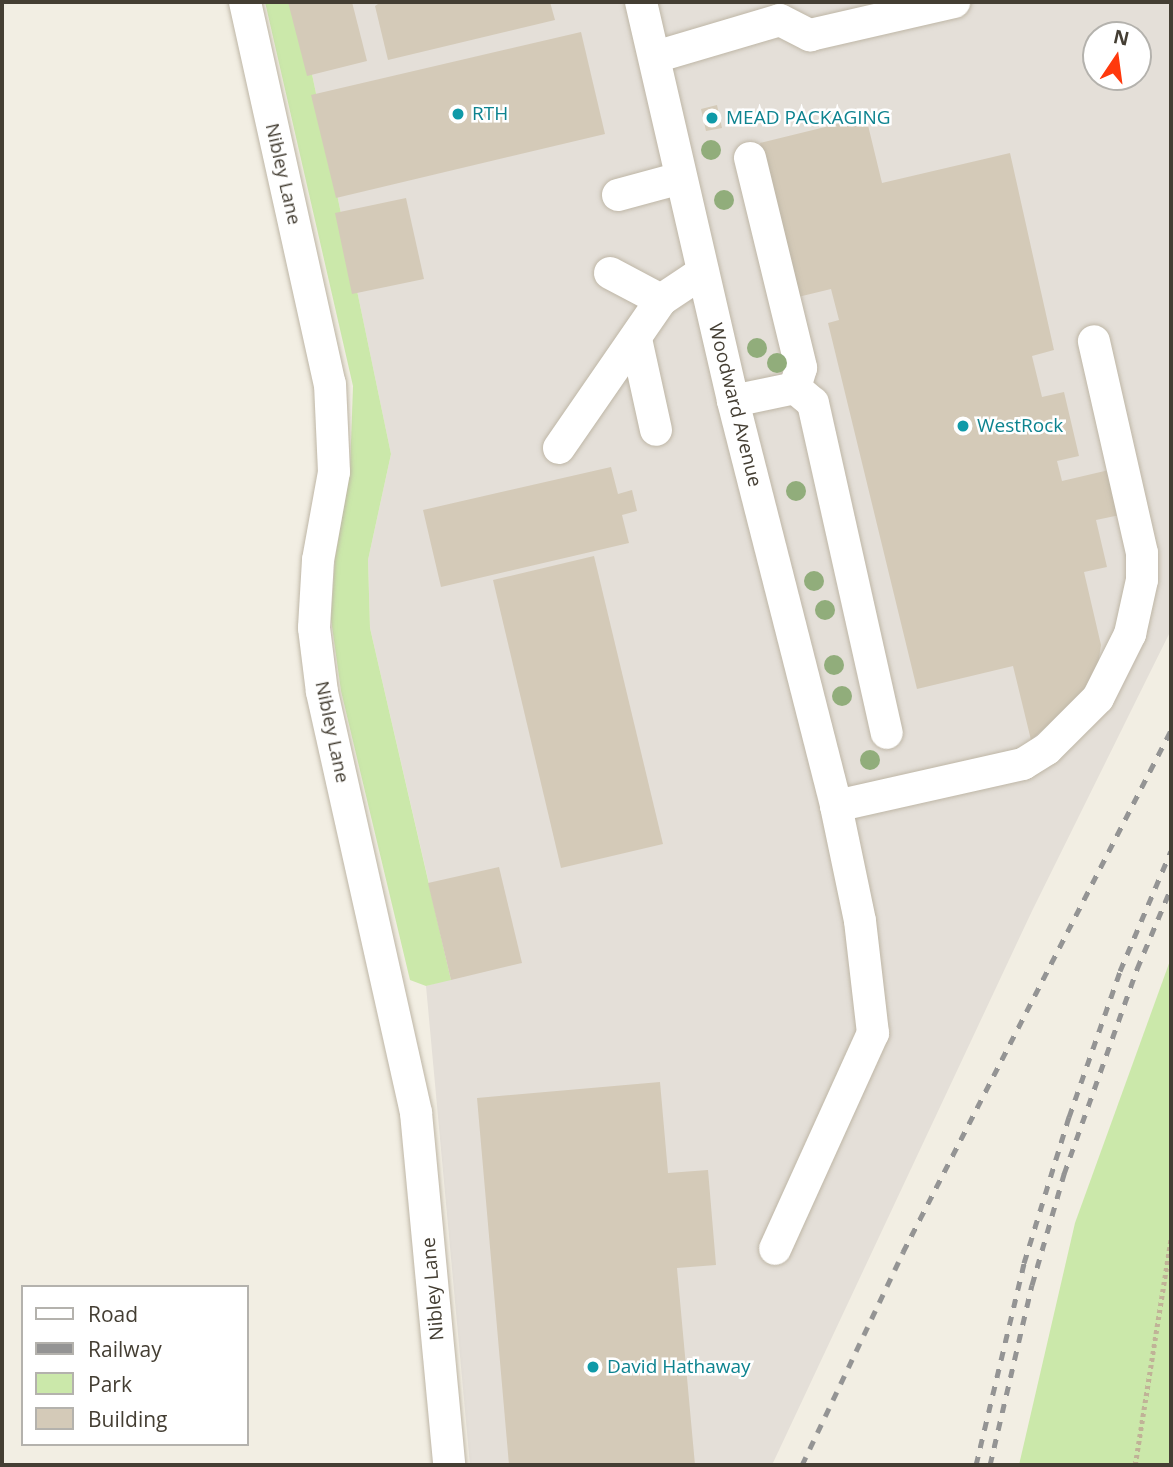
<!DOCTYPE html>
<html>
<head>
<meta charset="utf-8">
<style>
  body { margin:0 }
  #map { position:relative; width:1173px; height:1467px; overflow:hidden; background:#f2eee3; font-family:"Open Sans",sans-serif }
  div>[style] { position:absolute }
  .industrial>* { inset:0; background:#e4dfd8 }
  .green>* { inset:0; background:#cbe8aa }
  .building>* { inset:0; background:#d4cab8 }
  .path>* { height:4.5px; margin-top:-2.25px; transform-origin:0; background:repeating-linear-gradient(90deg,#c0b297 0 3.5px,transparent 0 7px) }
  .roads { filter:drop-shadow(0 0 2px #beb6a6) drop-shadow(0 0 2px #beb6a6) }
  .minor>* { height:32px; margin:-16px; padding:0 16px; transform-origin:16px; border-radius:16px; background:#fff }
  .rail>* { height:5px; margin-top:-2.5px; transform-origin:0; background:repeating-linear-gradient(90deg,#949494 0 9px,transparent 0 18px) }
  .trees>* { width:20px; height:20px; margin:-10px; border-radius:50%; background:#91ad7b }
  .dots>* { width:19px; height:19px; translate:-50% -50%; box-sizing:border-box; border:4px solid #fff; border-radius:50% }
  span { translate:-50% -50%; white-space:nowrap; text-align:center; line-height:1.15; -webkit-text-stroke:5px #fff; paint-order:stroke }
  .culture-label { font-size:19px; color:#0d838f }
  .left { translate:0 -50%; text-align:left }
  .street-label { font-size:19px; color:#443e33 }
  .frame { position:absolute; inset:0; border:4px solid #443e33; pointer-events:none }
  .legend { position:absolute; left:21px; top:1285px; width:228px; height:161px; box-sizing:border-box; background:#fff; border:2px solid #b4b2ad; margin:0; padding:9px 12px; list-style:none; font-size:21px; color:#443e33 }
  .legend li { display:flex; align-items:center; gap:14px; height:35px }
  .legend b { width:35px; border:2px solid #b4b2ad }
  .north { position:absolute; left:1082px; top:21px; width:70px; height:70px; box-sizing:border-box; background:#fff; border:2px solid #b4b2ad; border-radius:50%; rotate:13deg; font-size:19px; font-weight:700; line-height:28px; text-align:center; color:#443e33 }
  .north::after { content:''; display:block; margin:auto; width:24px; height:32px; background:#ff390d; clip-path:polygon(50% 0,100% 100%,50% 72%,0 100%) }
</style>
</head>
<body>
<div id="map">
  <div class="industrial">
    <div style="clip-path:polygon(evenodd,297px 2px,1171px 2px,1171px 630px,1032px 911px,772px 1465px,470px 1465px,426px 986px,451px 979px,370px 628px,368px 560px,391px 454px,297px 2px,1096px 35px,1138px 35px,1138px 77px,1096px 77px,1096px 35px)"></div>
  </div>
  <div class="green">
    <div style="clip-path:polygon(265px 2px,297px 2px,391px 454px,368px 560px,370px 628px,451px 980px,426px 986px,410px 980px,341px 691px,331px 619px,335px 558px,350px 471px,353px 386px)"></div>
    <div style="clip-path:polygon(1171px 958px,1171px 1465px,1019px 1465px,1075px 1223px)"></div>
  </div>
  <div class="building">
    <div style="clip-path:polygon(288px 2px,352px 2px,367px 61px,307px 76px)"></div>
    <div style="clip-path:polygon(381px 2px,550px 2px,555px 20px,388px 60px,375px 6px)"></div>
    <div style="clip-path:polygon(581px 32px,605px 134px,336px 198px,311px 95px)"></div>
    <div style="clip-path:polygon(717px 105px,722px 128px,706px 131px,701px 109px)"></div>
    <div style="clip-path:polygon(866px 117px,882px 183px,1010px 153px,1054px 350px,1032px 356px,1042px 397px,1064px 392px,1079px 456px,1057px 461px,1062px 481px,1109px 470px,1120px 515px,1096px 520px,1107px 567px,1084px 572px,1101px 645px,1095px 685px,1031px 740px,1013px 666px,917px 689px,828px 323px,839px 320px,831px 289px,798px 297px,760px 143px)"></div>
    <div style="clip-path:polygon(406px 198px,424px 279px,352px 294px,335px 213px)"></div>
    <div style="clip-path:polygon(611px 467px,618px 494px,632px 490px,637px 511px,622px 515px,629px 543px,441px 587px,423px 510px)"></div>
    <div style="clip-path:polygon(594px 556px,663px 844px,561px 868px,493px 580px)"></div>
    <div style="clip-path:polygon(499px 867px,522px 963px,451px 980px,428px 883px)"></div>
    <div style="clip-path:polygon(660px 1082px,668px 1173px,708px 1170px,716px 1265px,677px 1268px,695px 1465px,509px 1465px,477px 1098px)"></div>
  </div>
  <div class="path">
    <div style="left:1135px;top:1465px;width:230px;rotate:-81deg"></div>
  </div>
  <div class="roads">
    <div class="minor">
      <div style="left:245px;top:2px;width:391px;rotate:77.5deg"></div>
      <div style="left:330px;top:384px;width:88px;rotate:87.4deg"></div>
      <div style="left:334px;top:472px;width:89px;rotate:100.3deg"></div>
      <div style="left:318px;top:560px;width:68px;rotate:93.4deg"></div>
      <div style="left:314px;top:628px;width:64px;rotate:82.9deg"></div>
      <div style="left:322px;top:692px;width:431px;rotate:77.4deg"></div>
      <div style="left:416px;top:1113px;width:354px;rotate:84.6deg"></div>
      <div style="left:641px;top:2px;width:409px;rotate:77deg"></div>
      <div style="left:733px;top:401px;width:418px;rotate:75.7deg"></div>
      <div style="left:836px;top:806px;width:117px;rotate:78.2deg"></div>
      <div style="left:860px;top:921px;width:113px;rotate:83.4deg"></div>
      <div style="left:873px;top:1033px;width:237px;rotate:114.4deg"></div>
      <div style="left:655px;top:57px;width:130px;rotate:-16.5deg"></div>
      <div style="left:780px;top:20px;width:34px;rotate:27deg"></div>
      <div style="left:810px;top:35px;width:148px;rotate:-12.9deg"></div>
      <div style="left:750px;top:158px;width:216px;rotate:76.3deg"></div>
      <div style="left:801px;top:368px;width:21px;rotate:107deg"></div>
      <div style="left:618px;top:195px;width:65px;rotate:-15.1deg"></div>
      <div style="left:610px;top:273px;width:58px;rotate:27.9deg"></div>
      <div style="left:636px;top:339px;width:93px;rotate:77.6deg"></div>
      <div style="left:733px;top:401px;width:63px;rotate:-11.8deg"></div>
      <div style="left:795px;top:388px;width:23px;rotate:40deg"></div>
      <div style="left:813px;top:403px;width:338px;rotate:77.4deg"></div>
      <div style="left:559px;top:448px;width:180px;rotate:-55.4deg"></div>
      <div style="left:661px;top:300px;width:50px;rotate:-33.7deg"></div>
      <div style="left:836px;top:806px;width:192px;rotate:-12.7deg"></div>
      <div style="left:1023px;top:764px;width:28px;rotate:-32deg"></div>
      <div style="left:1047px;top:749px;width:72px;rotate:-45deg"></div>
      <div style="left:1098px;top:698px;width:72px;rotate:-63.4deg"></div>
      <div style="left:1130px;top:634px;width:55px;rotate:-77.5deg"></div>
      <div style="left:1142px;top:580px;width:27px;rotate:-90deg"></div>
      <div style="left:1142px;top:553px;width:217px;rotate:-102.8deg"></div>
    </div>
  </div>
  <div class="rail">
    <div style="left:802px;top:1465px;width:236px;rotate:-64.6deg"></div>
    <div style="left:903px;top:1252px;width:587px;rotate:-62.82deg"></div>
    <div style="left:976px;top:1465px;width:208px;rotate:-76.6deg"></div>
    <div style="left:1024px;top:1263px;width:153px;rotate:-72.9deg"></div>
    <div style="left:1069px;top:1117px;width:155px;rotate:-70.7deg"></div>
    <div style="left:1120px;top:971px;width:130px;rotate:-67deg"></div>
    <div style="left:990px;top:1465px;width:185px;rotate:-76.9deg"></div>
    <div style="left:1032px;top:1285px;width:116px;rotate:-73.9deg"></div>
    <div style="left:1064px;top:1174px;width:218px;rotate:-70.4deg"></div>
    <div style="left:1137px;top:969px;width:88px;rotate:-67.2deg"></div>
  </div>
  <div class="trees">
    <div style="left:711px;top:150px"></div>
    <div style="left:724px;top:200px"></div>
    <div style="left:757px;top:348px"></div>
    <div style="left:777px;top:363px"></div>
    <div style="left:796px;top:491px"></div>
    <div style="left:814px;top:581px"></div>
    <div style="left:825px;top:610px"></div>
    <div style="left:834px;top:665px"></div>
    <div style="left:842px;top:696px"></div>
    <div style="left:870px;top:760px"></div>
  </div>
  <div class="dots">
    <div style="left:458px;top:114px;background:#0f9aa8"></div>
    <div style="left:712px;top:118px;background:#0f9aa8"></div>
    <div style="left:963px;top:426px;background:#0f9aa8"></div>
    <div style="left:593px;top:1367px;background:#0f9aa8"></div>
  </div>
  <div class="culture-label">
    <span class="left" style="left:472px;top:114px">RTH</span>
    <span class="left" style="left:726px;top:118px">MEAD PACKAGING</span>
    <span class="left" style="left:977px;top:426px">WestRock</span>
    <span class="left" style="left:607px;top:1367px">David Hathaway</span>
  </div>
  <div class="street-label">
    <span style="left:283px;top:174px;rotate:77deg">Nibley Lane</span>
    <span style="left:735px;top:405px;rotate:76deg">Woodward Avenue</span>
    <span style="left:332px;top:732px;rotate:78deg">Nibley Lane</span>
    <span style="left:433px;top:1289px;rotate:-95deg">Nibley Lane</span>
  </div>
  <div class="frame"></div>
  <ul class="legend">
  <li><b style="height:9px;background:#fff"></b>Road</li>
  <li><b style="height:9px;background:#949494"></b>Railway</li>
  <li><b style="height:19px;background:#cbe8aa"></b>Park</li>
  <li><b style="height:19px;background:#d4cab8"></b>Building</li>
  </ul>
  <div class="north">N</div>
</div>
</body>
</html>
